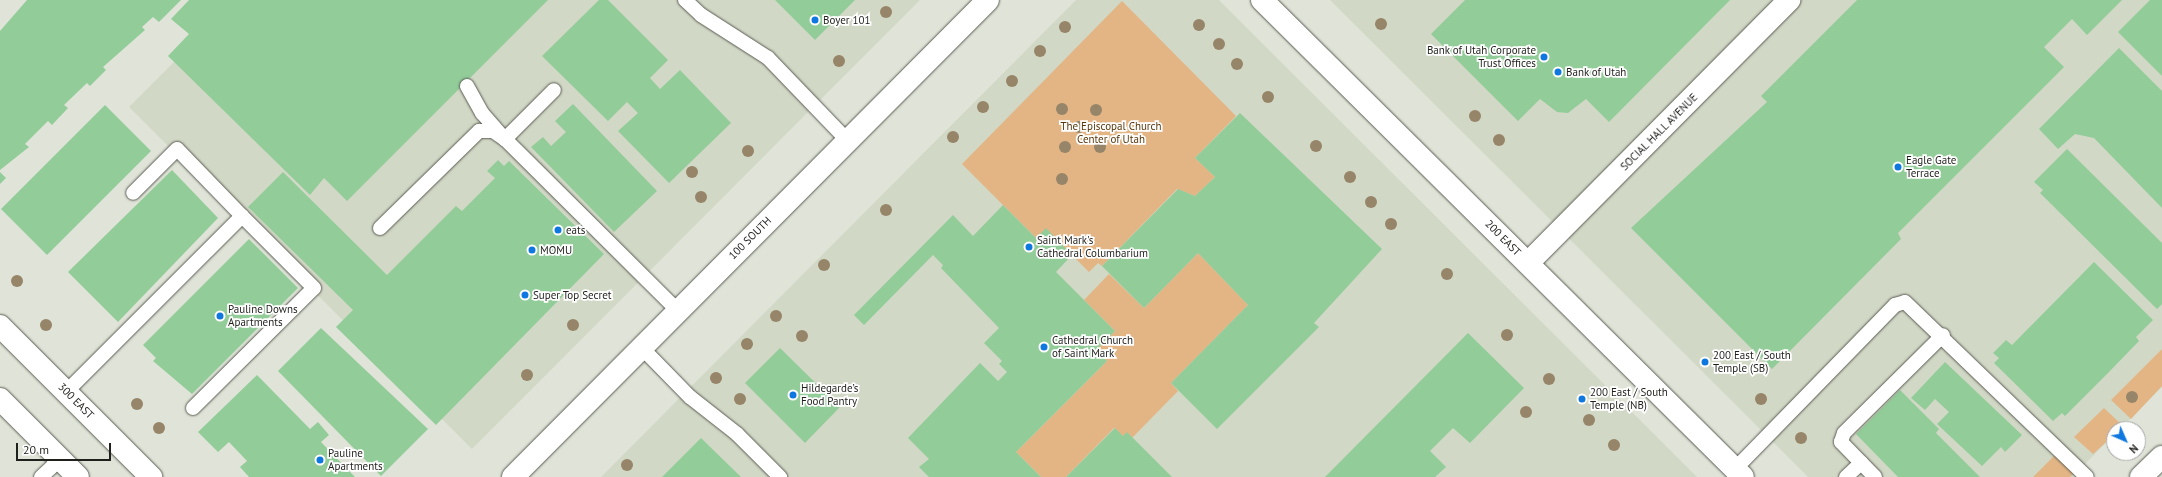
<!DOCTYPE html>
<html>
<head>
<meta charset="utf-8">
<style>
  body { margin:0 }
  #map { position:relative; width:2162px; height:477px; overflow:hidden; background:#e0e4d8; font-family:"PT Sans",sans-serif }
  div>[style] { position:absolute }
  .built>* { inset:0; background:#d2d8c6 }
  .green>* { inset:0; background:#e3b585 }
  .building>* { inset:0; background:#92cc99 }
  .roads { filter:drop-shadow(0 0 1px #585b51) drop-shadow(0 0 1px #585b51) }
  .service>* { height:14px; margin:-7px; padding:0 7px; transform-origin:7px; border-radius:7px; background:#fff }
  .minor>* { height:22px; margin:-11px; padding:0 11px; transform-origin:11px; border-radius:11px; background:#fff }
  .tertiary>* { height:22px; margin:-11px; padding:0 11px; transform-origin:11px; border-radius:11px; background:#fff }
  .primary>* { height:22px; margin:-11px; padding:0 11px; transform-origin:11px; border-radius:11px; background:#fff }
  .trees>* { width:12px; height:12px; margin:-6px; border-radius:50%; background:#968568 }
  .dots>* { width:11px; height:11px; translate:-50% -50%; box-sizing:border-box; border:2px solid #fff; border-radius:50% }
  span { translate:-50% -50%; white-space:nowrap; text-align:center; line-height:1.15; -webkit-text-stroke:3.5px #fff; paint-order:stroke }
  .poi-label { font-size:11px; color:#1f201c }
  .left { translate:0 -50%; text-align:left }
  .right { translate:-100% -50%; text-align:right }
  .park-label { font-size:11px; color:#5a380c }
  .street-label { font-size:11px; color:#1f201c }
  .north { position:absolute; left:2106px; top:421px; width:40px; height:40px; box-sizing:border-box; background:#fff; border:1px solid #a5a6a4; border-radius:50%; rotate:135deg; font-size:11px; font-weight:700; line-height:16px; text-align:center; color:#1f201c }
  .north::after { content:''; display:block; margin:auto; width:14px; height:18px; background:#0f78e0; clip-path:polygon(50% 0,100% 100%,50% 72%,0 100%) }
  .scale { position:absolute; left:16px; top:443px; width:95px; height:18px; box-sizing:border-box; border:2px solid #1f201c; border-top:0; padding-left:5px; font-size:12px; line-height:14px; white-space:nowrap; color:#1f201c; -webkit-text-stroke:3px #fff; paint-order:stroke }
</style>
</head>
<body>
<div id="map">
  <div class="built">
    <div style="clip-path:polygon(195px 0,920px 0,472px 449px,129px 107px,215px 21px)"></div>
    <div style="clip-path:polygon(1076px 0,1219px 0,1697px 477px,601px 477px)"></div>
    <div style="clip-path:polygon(1330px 0,2162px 0,2162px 387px,2120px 429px,2114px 429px,2114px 435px,2072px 477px,1808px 477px)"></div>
  </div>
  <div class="green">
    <div style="clip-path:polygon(1122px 1px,1236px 116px,1195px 158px,1215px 177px,1195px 196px,1177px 189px,1102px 266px,1098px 263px,1089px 272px,1046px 229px,1036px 238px,962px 164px)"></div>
    <div style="clip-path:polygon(1198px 253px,1248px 305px,1171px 383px,1178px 391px,1132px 438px,1123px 436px,1114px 428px,1066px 477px,1041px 477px,1016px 452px,1107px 361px,1096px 350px,1115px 331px,1084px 300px,1109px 274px,1144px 308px)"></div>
    <div style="clip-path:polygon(2162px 349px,2162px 386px,2131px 419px,2111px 400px)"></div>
    <div style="clip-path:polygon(2104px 408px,2123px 426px,2114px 429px,2114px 435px,2093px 454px,2074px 437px)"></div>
    <div style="clip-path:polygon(2056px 454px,2074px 473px,2070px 477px,2033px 477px)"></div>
  </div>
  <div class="building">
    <div style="clip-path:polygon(27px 0,181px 0,159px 22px,153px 17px,142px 27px,145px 30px,103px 67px,106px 70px,90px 86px,87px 83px,64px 105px,68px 108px,52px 125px,48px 121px,25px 144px,29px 147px,0 170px,0 31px)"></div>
    <div style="clip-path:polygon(189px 0,548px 0,347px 201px,324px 178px,310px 195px,168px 56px,189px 34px,171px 19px)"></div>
    <div style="clip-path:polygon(599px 0,608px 0,668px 60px,650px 78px,660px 89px,680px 70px,731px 123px,669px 183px,618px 131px,638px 113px,627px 102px,608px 121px,542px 56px)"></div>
    <div style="clip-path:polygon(775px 0,855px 0,815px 40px)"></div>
    <div style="clip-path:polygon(1465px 0,1730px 0,1609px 122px,1586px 99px,1568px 113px,1557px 112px,1540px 99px,1518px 121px,1431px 34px)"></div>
    <div style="clip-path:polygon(1857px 0,2122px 0,2087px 35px,2072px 19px,2044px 47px,2064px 67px,1898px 233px,1901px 239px,1772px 369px,1631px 228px,1767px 102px,1761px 96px)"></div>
    <div style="clip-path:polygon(2150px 0,2162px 0,2162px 76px,2118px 32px)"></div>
    <div style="clip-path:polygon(2119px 48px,2162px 91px,2162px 208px,2094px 138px,2075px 134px,2058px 149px,2039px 129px)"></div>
    <div style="clip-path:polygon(573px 104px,657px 191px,614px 232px,531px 147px,543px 137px,551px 146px,566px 132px,555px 121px)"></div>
    <div style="clip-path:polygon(105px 105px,151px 151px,47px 255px,1px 209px)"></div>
    <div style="clip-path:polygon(1240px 113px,1382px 249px,1314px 323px,1319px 327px,1217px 429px,1171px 383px,1248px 305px,1198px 253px,1144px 308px,1102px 266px,1178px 189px,1195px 196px,1215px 177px,1195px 158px)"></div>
    <div style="clip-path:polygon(2067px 149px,2162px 243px,2162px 304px,2157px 309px,2040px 193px,2043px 190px,2034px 182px)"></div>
    <div style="clip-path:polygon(498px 160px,504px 166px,509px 161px,604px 254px,436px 425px,336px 327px,353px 310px,248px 207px,283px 172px,387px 275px,456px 206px,462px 211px,495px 178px,487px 171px)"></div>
    <div style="clip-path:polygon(172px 170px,218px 218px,118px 322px,68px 272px)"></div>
    <div style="clip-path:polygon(0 172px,6px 178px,0 184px)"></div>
    <div style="clip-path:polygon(1003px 205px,1036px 238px,1046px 228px,1072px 255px,1056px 272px,1115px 331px,1096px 350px,1107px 361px,1016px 452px,1041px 477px,929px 477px,919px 467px,929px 459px,908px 438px,980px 363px,998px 381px,1007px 372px,999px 364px,1002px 361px,984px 343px,999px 328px,941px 268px,943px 265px,933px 255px,864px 325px,854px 315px,953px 215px,973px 236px)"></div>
    <div style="clip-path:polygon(249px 239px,298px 288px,192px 394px,153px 361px,156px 358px,143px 345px)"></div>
    <div style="clip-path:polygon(2094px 262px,2153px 320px,2136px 337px,2139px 341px,2107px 374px,2065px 416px,2062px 413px,2053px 421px,1994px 363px,1999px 358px,1993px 353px,2006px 340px,2012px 345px)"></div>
    <div style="clip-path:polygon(321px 328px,428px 429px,381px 476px,278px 371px)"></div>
    <div style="clip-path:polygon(1468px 333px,1524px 388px,1470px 443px,1453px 428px,1430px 451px,1446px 467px,1435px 477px,1325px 477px)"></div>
    <div style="clip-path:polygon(780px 348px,840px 407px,805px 443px,745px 383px)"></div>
    <div style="clip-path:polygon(1945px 362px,2022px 435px,2005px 452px,2001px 447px,1982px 466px,1937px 424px,1949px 412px,1935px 399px,1925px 410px,1911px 398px)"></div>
    <div style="clip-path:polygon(257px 375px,310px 429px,318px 422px,329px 435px,321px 442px,355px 477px,249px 477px,240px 467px,247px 461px,229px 442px,218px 452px,198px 432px)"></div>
    <div style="clip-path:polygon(1900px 390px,1939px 429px,1936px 433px,1980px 477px,1898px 477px,1856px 434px)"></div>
    <div style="clip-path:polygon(1115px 428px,1123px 436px,1127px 432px,1172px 477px,1066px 477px)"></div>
    <div style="clip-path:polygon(701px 438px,741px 477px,662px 477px)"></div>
  </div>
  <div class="roads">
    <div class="service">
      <div style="left:685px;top:0;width:22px;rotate:43deg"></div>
      <div style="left:701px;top:15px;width:80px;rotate:32.7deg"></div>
      <div style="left:768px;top:58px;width:114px;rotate:46.1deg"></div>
      <div style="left:467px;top:86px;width:31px;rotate:61deg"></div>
      <div style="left:482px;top:113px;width:35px;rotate:49deg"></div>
      <div style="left:505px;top:139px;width:69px;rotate:-45deg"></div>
      <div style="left:380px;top:228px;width:139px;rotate:-44.4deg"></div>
      <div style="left:479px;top:131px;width:14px"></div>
      <div style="left:493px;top:131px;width:14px;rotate:34deg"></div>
      <div style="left:505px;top:139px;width:244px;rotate:44.8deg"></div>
      <div style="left:642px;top:348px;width:69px;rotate:45.6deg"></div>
      <div style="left:690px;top:397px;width:60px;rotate:38.2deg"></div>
      <div style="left:737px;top:434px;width:61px;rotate:45deg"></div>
      <div style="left:66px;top:392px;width:249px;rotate:-45deg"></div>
      <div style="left:242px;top:216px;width:93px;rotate:-134.1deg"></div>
      <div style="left:177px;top:149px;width:62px;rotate:135deg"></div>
      <div style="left:193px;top:408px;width:170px;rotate:-44.8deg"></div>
      <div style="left:314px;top:288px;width:102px;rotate:-135deg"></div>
      <div style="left:1735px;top:469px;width:229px;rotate:-45.7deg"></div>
      <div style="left:1895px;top:305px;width:10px;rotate:-17deg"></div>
      <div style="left:1905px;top:302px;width:252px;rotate:43.9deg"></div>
      <div style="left:41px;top:477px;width:26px;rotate:-43deg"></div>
      <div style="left:1846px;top:477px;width:21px;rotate:-43deg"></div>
      <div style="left:1875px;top:477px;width:49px;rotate:-134.2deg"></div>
      <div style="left:1841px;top:442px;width:9px;rotate:-72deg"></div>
      <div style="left:1844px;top:433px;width:139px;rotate:-44.7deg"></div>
    </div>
    <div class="minor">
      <div style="left:1528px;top:263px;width:371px;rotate:-45.2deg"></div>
      <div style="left:0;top:326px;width:214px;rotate:45deg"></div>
      <div style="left:0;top:399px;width:110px;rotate:45deg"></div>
    </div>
    <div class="tertiary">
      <div style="left:1262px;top:0;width:677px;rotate:44.76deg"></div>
      <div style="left:513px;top:477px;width:673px;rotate:-45.12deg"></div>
    </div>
    <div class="primary">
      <div style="left:2141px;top:477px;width:29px;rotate:-44deg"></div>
    </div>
  </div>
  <div class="trees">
    <div style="left:886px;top:12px"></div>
    <div style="left:1381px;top:24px"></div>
    <div style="left:1199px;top:25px"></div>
    <div style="left:1065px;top:27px"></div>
    <div style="left:1219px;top:44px"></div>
    <div style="left:1040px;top:51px"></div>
    <div style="left:839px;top:61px"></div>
    <div style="left:1237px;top:64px"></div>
    <div style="left:1012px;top:81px"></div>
    <div style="left:1268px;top:97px"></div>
    <div style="left:983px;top:107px"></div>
    <div style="left:1062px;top:109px"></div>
    <div style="left:1096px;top:110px"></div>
    <div style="left:1475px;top:116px"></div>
    <div style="left:1079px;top:127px"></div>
    <div style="left:953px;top:137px"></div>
    <div style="left:1499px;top:140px"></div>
    <div style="left:1316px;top:146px"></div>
    <div style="left:1065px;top:147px"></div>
    <div style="left:1100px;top:147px"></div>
    <div style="left:748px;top:151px"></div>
    <div style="left:692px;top:172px"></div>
    <div style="left:1350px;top:177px"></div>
    <div style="left:1062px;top:179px"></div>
    <div style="left:701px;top:197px"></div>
    <div style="left:1371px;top:202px"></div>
    <div style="left:886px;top:210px"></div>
    <div style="left:1391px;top:224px"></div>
    <div style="left:824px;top:265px"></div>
    <div style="left:1447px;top:274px"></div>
    <div style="left:17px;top:281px"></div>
    <div style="left:776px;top:316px"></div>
    <div style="left:46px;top:325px"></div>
    <div style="left:573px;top:325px"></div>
    <div style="left:1507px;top:335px"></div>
    <div style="left:802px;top:336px"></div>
    <div style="left:747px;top:344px"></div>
    <div style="left:527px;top:375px"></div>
    <div style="left:716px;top:378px"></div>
    <div style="left:1549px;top:379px"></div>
    <div style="left:2132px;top:397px"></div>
    <div style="left:740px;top:399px"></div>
    <div style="left:1761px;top:399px"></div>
    <div style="left:137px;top:404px"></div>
    <div style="left:1526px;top:412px"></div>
    <div style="left:1589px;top:420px"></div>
    <div style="left:159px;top:428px"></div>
    <div style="left:1801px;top:438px"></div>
    <div style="left:1614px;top:445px"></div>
    <div style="left:627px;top:465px"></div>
  </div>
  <div class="dots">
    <div style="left:815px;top:20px;background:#0f78e0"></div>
    <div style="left:1544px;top:57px;background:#0f78e0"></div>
    <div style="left:1558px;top:72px;background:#0f78e0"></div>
    <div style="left:1898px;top:167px;background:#0f78e0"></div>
    <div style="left:558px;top:230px;background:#0f78e0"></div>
    <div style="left:1029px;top:247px;background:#0f78e0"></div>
    <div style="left:532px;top:250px;background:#0f78e0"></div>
    <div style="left:525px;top:295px;background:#0f78e0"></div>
    <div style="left:220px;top:316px;background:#0f78e0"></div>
    <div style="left:1044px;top:347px;background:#0f78e0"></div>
    <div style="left:1705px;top:362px;background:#0f78e0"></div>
    <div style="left:793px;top:395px;background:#0f78e0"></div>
    <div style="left:1582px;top:399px;background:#0f78e0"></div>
    <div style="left:320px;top:460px;background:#0f78e0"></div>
  </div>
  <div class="poi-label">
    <span class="left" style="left:823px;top:20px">Boyer 101</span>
    <span class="right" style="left:1536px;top:57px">Bank of Utah Corporate<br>Trust Offices</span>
    <span class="left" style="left:1566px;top:72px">Bank of Utah</span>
    <span class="left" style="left:1906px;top:167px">Eagle Gate<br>Terrace</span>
    <span class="left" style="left:566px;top:230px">eats</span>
    <span class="left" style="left:1037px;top:247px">Saint Mark's<br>Cathedral Columbarium</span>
    <span class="left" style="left:540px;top:250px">MOMU</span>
    <span class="left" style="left:533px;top:295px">Super Top Secret</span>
    <span class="left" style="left:228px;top:316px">Pauline Downs<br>Apartments</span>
    <span class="left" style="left:1052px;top:347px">Cathedral Church<br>of Saint Mark</span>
    <span class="left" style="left:1713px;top:362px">200 East / South<br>Temple (SB)</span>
    <span class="left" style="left:801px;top:395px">Hildegarde’s<br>Food Pantry</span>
    <span class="left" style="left:1590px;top:399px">200 East / South<br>Temple (NB)</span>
    <span class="left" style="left:328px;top:460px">Pauline<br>Apartments</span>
  </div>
  <div class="park-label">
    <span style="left:1111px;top:133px">The Episcopal Church<br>Center of Utah</span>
  </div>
  <div class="street-label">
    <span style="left:1659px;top:132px;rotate:-45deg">SOCIAL HALL AVENUE</span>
    <span style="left:750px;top:238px;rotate:-45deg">100 SOUTH</span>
    <span style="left:1503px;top:238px;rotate:45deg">200 EAST</span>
    <span style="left:76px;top:401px;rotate:45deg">300 EAST</span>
  </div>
  <div class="north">N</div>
  <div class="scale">20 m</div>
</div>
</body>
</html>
